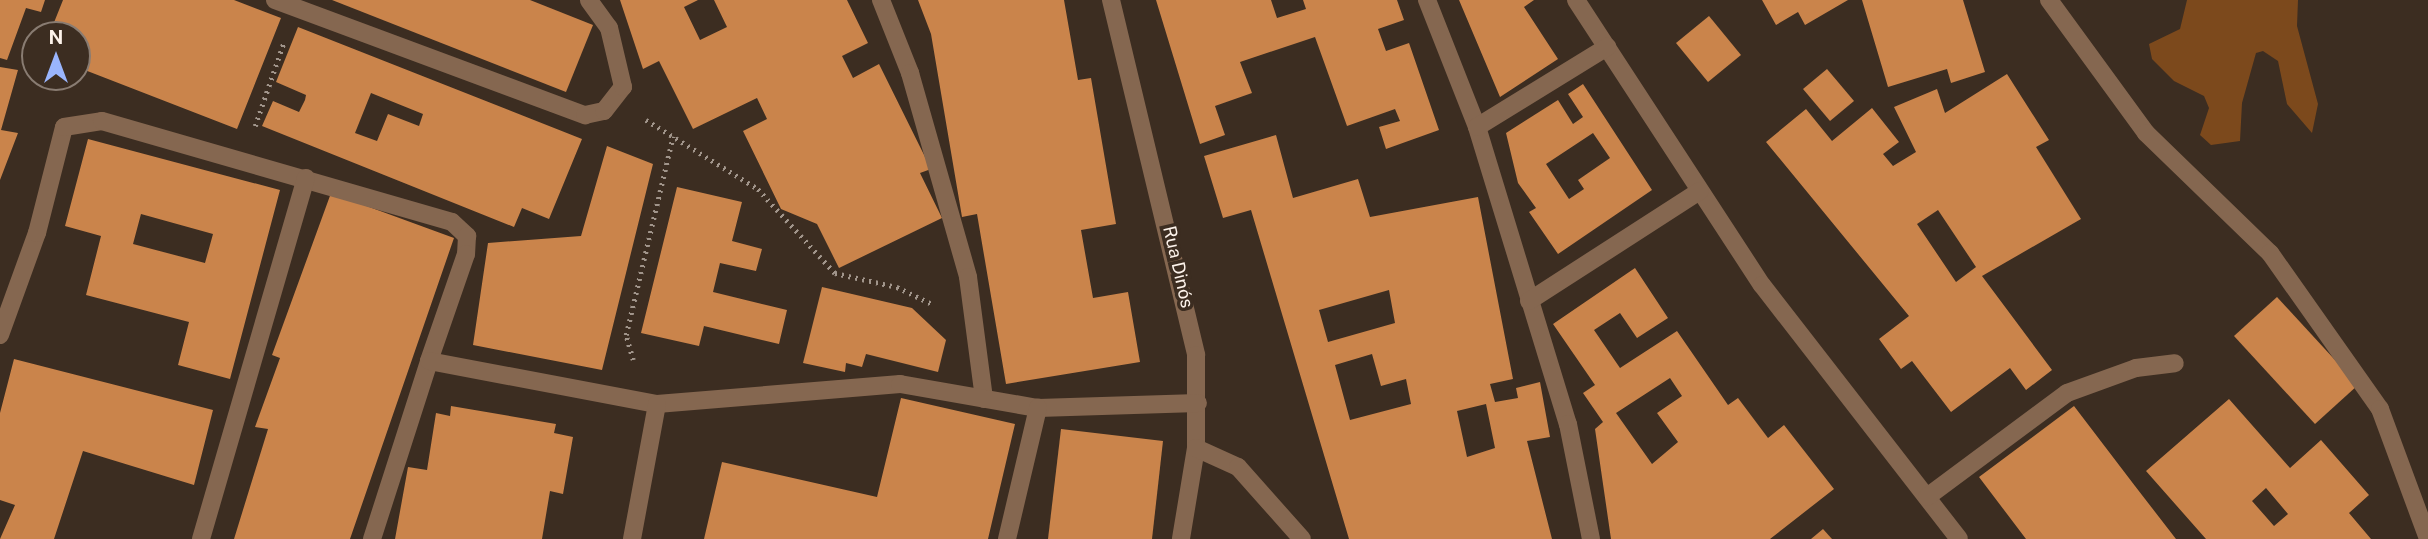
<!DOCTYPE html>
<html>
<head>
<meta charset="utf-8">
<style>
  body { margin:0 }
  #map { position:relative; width:2428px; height:539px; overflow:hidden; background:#3c2d21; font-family:"Public Sans",sans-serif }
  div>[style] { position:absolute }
  .forest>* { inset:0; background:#7c491c }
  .building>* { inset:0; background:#ca844b }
  .path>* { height:4.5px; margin-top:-2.25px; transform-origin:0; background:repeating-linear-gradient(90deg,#a1958b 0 2px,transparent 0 7px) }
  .minor>* { height:18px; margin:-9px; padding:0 9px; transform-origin:9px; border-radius:9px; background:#856750 }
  span { translate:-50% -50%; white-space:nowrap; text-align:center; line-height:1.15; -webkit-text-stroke:7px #3c2d21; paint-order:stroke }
  .street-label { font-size:18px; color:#fdf3eb }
  .north { position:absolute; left:21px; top:21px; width:70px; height:70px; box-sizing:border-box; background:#3c2d21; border:2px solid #897c72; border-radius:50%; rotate:0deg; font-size:19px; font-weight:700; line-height:28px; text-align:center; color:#fdf3eb }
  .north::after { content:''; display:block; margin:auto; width:24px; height:32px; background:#9ab5fd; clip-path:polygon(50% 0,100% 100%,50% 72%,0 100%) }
</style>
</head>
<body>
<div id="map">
  <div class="forest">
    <div style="clip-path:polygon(2187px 0,2298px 0,2297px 26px,2318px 104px,2312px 133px,2287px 104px,2278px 61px,2263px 51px,2256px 53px,2242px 103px,2240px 141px,2211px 145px,2200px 135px,2209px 108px,2204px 96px,2174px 81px,2152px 59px,2149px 44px,2180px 29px)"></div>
  </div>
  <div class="building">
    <div style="clip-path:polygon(0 0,45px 0,41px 12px,26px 8px,7px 60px,0 58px)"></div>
    <div style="clip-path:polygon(63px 0,234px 0,281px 18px,237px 129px,77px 67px,77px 35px,49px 35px)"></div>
    <div style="clip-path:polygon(332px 0,530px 0,593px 25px,566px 92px)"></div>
    <div style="clip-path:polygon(620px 0,698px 0,684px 7px,700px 40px,727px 27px,714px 0,847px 0,868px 43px,842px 56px,853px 78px,879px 64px,931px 169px,920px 173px,942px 218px,839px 268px,817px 224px,781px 209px,743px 131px,767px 119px,757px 98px,693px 129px,659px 61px,643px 69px)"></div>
    <div style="clip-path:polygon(918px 0,1064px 0,1078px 80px,1091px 78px,1116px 224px,1081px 230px,1093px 298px,1128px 292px,1140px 362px,1006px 384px,977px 214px,962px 217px,931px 34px)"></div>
    <div style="clip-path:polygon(1156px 0,1271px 0,1277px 18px,1306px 9px,1303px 0,1397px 0,1404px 20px,1378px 29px,1386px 51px,1409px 43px,1439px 130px,1386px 149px,1379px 127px,1400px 121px,1395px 109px,1347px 126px,1315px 37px,1240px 62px,1252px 93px,1215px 106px,1225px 135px,1200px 144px)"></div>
    <div style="clip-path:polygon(1459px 0,1534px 0,1524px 7px,1558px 59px,1500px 97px)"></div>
    <div style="clip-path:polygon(1762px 0,1848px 0,1805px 25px,1798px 12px,1776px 25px)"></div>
    <div style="clip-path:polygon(1862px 0,1963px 0,1985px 72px,1951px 83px,1947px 69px,1888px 87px)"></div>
    <div style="clip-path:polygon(1709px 16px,1741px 55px,1708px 82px,1676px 43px)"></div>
    <div style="clip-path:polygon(evenodd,298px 27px,582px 139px,549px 219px,522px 208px,514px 227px,262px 126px,273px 101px,299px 112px,305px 100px,306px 95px,276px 82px,298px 27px,371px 93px,423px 114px,419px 126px,388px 114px,377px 141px,355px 133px,371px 93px)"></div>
    <div style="clip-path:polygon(0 67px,18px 70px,1px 130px,18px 133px,0 180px)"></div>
    <div style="clip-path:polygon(1827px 69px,1854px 101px,1830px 121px,1803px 89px)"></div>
    <div style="clip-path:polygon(evenodd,2007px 74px,2049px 140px,2036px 147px,2081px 219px,1982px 276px,2052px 370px,2026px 390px,2010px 368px,1951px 412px,1912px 361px,1901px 369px,1879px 339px,1909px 316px,1766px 142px,1806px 109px,1832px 141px,1872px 108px,1899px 142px,1883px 154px,1893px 166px,1916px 152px,1894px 107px,1937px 89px,1945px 113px,2007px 74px,1938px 210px,1976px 267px,1956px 282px,1917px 224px,1938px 210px)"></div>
    <div style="clip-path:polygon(evenodd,1583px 84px,1652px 190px,1558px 254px,1529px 212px,1536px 208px,1518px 183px,1506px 133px,1558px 100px,1573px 124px,1583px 117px,1568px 94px,1583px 84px,1593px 133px,1610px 158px,1578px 180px,1584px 189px,1569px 199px,1546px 164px,1593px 133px)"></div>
    <div style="clip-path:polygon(evenodd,1276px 135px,1293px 198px,1358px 179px,1370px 217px,1478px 197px,1513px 379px,1490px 384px,1495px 402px,1518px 398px,1516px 388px,1540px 382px,1550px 437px,1527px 441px,1552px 539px,1349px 539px,1251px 210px,1223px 218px,1204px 156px,1276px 135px,1389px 290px,1395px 323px,1328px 342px,1319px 310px,1389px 290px,1276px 135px,1372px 354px,1381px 386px,1406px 379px,1411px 404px,1350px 420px,1335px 365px,1372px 354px,1276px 135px,1486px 404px,1495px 448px,1467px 457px,1457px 411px,1486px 404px)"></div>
    <div style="clip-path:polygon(evenodd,88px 139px,280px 190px,230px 379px,178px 365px,189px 322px,86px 295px,101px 236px,65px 226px,88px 139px,141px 214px,213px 234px,205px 263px,133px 244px,141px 214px)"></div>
    <div style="clip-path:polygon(607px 146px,653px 164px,602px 370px,473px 345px,488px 243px,581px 236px)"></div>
    <div style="clip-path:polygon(677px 187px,742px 202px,732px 241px,762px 249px,756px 271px,720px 263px,713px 292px,787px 310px,779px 344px,704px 326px,699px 346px,641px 333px)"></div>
    <div style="clip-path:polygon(331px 193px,454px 238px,350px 539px,234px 539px,268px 429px,255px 427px,280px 358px,272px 355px)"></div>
    <div style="clip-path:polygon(evenodd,1635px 268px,1668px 318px,1637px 338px,1620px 313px,1594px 330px,1620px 368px,1677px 331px,1728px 405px,1738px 398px,1768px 438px,1784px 425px,1834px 489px,1770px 539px,1611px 539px,1595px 429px,1603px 422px,1583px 393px,1595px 385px,1553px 324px,1635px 268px,1670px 378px,1682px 396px,1657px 413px,1678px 442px,1652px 464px,1616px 413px,1670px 378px)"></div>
    <div style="clip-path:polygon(822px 287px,912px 308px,946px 340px,938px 372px,866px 354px,862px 367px,846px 363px,845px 372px,803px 363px)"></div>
    <div style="clip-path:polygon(2277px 297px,2358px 385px,2315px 424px,2234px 336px)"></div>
    <div style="clip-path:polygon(14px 359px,213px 410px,194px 485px,83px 451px,54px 539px,0 539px,15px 505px,0 500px,0 413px)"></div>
    <div style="clip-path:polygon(901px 398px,1015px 424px,988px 539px,704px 539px,722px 462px,877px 497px)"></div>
    <div style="clip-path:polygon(evenodd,2229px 399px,2290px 468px,2321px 440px,2369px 495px,2349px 513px,2371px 539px,2206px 539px,2146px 471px,2229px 399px,2266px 488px,2288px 514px,2274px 526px,2252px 501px,2266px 488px)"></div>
    <div style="clip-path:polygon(451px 406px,556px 424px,554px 433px,573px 437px,563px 494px,550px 491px,542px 539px,395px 539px,408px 467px,427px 470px,436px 413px,450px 416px)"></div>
    <div style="clip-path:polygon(2074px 406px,2135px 486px,2176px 539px,2026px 539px,1979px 477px)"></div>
    <div style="clip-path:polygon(1061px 429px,1163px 441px,1152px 539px,1048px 539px)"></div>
    <div style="clip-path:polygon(1823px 529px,1832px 539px,1811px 539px)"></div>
  </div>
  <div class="path">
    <div style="left:646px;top:120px;width:132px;rotate:31.6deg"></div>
    <div style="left:758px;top:189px;width:114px;rotate:47.5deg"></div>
    <div style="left:835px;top:273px;width:64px;rotate:12.7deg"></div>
    <div style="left:897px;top:287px;width:39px;rotate:26deg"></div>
    <div style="left:255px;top:126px;width:89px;rotate:-71deg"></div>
    <div style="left:633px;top:360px;width:26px;rotate:-106deg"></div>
    <div style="left:626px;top:335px;width:204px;rotate:-76.7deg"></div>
  </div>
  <div class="minor">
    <div style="left:275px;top:0;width:331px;rotate:20.4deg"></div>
    <div style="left:585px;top:115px;width:19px;rotate:-12deg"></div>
    <div style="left:604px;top:111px;width:31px;rotate:-52deg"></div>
    <div style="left:623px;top:87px;width:61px;rotate:-103.3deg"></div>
    <div style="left:609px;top:28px;width:34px;rotate:-126deg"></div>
    <div style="left:881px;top:0;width:79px;rotate:68.3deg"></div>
    <div style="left:910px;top:73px;width:212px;rotate:74.1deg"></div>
    <div style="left:968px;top:277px;width:123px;rotate:82.5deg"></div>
    <div style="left:1111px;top:0;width:365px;rotate:76.5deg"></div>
    <div style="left:1196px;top:355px;width:93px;rotate:90deg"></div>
    <div style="left:1196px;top:448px;width:92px;rotate:99.4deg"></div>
    <div style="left:1427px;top:0;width:136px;rotate:68.5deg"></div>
    <div style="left:1477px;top:127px;width:311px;rotate:73deg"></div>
    <div style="left:1568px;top:424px;width:117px;rotate:78.7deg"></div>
    <div style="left:1576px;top:0;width:340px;rotate:56.9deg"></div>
    <div style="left:1762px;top:285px;width:321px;rotate:52.2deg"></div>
    <div style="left:2049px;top:0;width:165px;rotate:53.9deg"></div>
    <div style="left:2146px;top:133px;width:173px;rotate:44.1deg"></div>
    <div style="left:2270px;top:253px;width:191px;rotate:54.8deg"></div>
    <div style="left:2380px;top:409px;width:139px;rotate:69.7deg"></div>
    <div style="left:1477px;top:127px;width:153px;rotate:-31.6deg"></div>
    <div style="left:1529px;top:301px;width:203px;rotate:-32.8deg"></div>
    <div style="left:0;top:335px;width:109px;rotate:-70.1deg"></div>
    <div style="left:37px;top:233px;width:109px;rotate:-75.7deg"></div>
    <div style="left:64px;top:127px;width:38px;rotate:-9deg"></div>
    <div style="left:102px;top:121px;width:364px;rotate:16.1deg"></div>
    <div style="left:452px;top:222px;width:21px;rotate:43deg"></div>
    <div style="left:467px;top:236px;width:18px;rotate:93deg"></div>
    <div style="left:466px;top:254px;width:113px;rotate:109.1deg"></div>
    <div style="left:1196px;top:448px;width:46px;rotate:24.3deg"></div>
    <div style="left:1238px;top:467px;width:96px;rotate:48.4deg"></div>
    <div style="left:1927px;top:497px;width:174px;rotate:-36.6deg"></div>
    <div style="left:2067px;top:393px;width:73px;rotate:-19.9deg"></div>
    <div style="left:2136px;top:368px;width:39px;rotate:-7deg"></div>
    <div style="left:201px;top:539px;width:376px;rotate:-73.8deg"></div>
    <div style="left:372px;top:539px;width:187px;rotate:-72.2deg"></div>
    <div style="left:429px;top:361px;width:232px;rotate:10.7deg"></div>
    <div style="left:657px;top:404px;width:244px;rotate:-4.7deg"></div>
    <div style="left:900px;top:384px;width:140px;rotate:9.9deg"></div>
    <div style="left:1038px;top:408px;width:160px;rotate:-1.8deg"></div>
    <div style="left:632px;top:539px;width:137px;rotate:-79.5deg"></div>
    <div style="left:1007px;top:539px;width:135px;rotate:-76.7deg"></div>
  </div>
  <div class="street-label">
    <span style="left:1178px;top:267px;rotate:77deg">Rua Dinós</span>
  </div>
  <div class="north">N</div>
</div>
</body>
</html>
